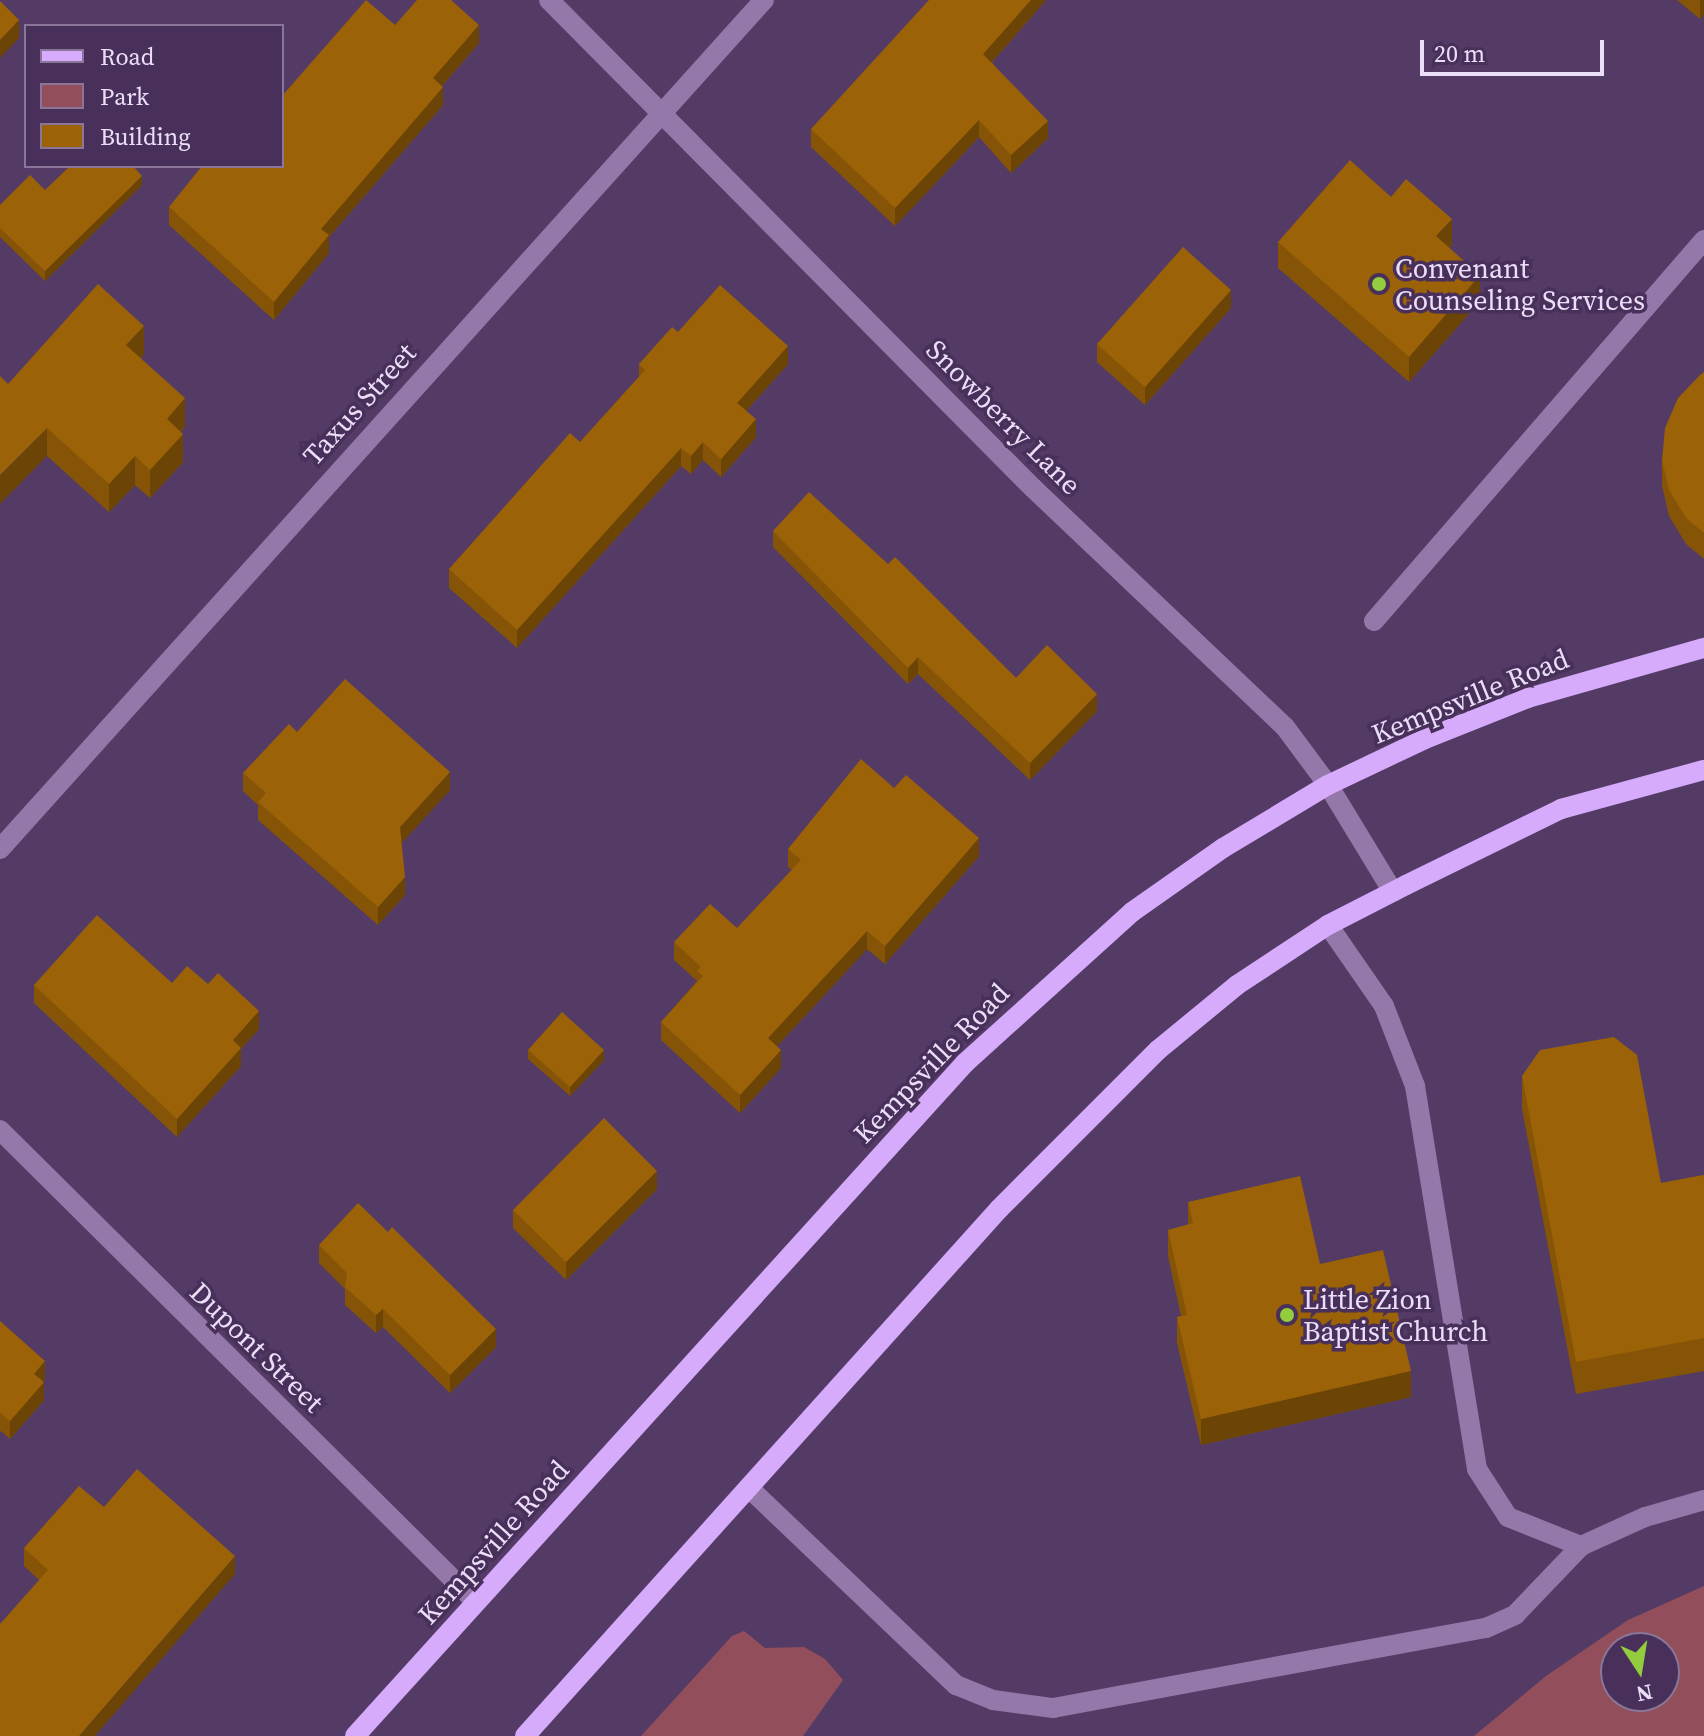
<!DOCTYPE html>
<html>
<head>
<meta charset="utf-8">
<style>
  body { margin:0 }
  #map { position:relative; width:1704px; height:1736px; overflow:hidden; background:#533b66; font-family:"Source Serif 4",serif }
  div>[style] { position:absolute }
  .green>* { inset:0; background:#924f5b }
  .minor>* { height:20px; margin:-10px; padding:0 10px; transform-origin:10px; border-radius:10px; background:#9378a9 }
  .major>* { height:20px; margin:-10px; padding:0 10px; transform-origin:10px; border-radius:10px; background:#d7abfb }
  .wall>* { inset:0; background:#855407 }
  .shaded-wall>* { inset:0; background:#6c4506 }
  .building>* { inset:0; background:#9b6208 }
  .dots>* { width:22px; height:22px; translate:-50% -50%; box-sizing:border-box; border:4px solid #48305a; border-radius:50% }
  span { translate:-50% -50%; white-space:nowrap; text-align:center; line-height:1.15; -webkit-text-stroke:7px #48305a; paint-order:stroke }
  .poi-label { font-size:28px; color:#ebdef8 }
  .left { translate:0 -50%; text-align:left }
  .street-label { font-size:28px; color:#ebdef8 }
  .legend { position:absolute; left:24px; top:24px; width:260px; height:144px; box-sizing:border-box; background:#48305a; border:2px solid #897699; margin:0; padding:10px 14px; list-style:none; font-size:24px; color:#ebdef8 }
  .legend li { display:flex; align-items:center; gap:16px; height:40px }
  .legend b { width:40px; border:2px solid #897699 }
  .north { position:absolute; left:1600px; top:1632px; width:80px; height:80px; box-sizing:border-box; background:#48305a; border:2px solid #897699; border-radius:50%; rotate:168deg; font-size:22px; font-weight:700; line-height:32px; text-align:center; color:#ebdef8 }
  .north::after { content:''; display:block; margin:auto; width:28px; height:36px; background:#93cd3e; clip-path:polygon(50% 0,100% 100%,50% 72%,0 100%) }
  .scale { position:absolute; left:1420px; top:40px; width:184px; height:36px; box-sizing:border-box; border:4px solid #ebdef8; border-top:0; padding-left:10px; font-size:24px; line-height:28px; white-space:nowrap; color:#ebdef8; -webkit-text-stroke:6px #48305a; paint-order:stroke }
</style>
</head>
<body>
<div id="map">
  <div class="green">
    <div style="clip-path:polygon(evenodd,1704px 1586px,1704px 1736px,1474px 1736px,1546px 1676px,1628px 1620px,1704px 1586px,1616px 1648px,1664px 1648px,1664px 1696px,1616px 1696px,1616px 1648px)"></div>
    <div style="clip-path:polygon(744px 1631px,765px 1648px,804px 1647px,825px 1659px,843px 1680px,803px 1736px,641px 1736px,732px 1636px)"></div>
  </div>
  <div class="minor">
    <div style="left:549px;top:0;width:687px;rotate:45.24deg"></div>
    <div style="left:1033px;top:488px;width:347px;rotate:43.5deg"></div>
    <div style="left:1285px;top:727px;width:72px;rotate:53.4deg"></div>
    <div style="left:1328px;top:785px;width:125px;rotate:58.7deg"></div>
    <div style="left:1374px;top:621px;width:504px;rotate:-49.1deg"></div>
    <div style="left:0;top:849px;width:1142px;rotate:-48.02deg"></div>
    <div style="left:1328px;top:925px;width:98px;rotate:55.3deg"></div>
    <div style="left:1384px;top:1006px;width:86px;rotate:68.8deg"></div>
    <div style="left:1415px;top:1086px;width:388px;rotate:80.8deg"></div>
    <div style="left:1477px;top:1469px;width:57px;rotate:57.1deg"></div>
    <div style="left:1508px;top:1517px;width:79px;rotate:21.7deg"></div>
    <div style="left:0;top:1130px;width:670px;rotate:44.76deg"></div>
    <div style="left:749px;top:1488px;width:286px;rotate:43.6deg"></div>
    <div style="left:956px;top:1685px;width:40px;rotate:22deg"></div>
    <div style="left:993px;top:1700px;width:61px;rotate:7.6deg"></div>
    <div style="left:1053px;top:1708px;width:440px;rotate:-10.5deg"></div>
    <div style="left:1486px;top:1628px;width:32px;rotate:-24deg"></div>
    <div style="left:1515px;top:1615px;width:95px;rotate:-46.3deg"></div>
    <div style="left:1581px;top:1546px;width:70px;rotate:-24.4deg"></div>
    <div style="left:1645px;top:1517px;width:61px;rotate:-16.1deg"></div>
  </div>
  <div class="major">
    <div style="left:355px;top:1736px;width:908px;rotate:-47.81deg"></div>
    <div style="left:965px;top:1063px;width:225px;rotate:-42.1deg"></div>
    <div style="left:1132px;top:912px;width:111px;rotate:-35.1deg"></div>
    <div style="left:1223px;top:848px;width:122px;rotate:-31deg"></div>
    <div style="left:1328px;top:785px;width:107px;rotate:-25.4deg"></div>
    <div style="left:1425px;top:739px;width:111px;rotate:-21.7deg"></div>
    <div style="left:1528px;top:698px;width:183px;rotate:-15.9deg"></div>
    <div style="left:525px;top:1736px;width:709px;rotate:-48.03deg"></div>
    <div style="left:999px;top:1209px;width:225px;rotate:-45deg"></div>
    <div style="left:1158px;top:1050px;width:102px;rotate:-39.4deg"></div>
    <div style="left:1237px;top:985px;width:109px;rotate:-33.4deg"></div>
    <div style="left:1328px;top:925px;width:88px;rotate:-27.1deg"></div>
    <div style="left:1406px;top:885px;width:173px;rotate:-26.1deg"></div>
    <div style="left:1561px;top:809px;width:148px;rotate:-15.3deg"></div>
  </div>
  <div class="wall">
    <div style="clip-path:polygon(1046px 0,992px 62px,1048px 138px,1011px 173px,979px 137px,895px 226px,811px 147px,811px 129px)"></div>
    <div style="clip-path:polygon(1677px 0,1704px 0,1704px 14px,1700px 19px)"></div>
    <div style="clip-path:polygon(395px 25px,479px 43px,442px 86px,443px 105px,329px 237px,329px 253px,274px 320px,169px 225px,169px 207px,282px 166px)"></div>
    <div style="clip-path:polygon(142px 185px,45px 281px,0 237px,0 205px,45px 190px)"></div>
    <div style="clip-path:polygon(1391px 197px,1452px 245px,1449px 248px,1480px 301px,1409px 382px,1278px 268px,1278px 242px)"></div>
    <div style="clip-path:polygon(1231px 308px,1145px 405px,1097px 362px,1097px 344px)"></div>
    <div style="clip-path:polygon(678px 332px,788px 364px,746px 411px,756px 437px,721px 477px,703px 460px,691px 474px,681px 466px,517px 648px,449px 588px,449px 569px,580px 442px,639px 377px,639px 364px)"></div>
    <div style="clip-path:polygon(144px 354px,141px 358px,185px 426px,181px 432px,183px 462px,150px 498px,135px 485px,109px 512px,47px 456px,8px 384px)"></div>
    <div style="clip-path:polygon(1704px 372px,1704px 559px,1686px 544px,1669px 516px,1662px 486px,1662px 460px)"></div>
    <div style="clip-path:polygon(773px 531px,888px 564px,1016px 678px,1097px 711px,1030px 780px,918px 674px,908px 684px,773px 547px)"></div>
    <div style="clip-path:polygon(243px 773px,450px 790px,401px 843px,405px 895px,378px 925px,258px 820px,258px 805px,243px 791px)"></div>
    <div style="clip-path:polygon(894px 788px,979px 856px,885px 964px,867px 949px,777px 1046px,781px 1068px,740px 1113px,661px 1040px,661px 1022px,697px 981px,674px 960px,674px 942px,737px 928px,792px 870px,788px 867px,788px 849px)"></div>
    <div style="clip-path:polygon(172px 983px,259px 1029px,241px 1049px,241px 1066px,177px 1137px,34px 1003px,34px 985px)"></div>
    <div style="clip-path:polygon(528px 1050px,604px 1060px,570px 1096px,528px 1059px)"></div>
    <div style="clip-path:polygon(1522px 1076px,1661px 1183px,1704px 1175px,1704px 1371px,1576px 1394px,1522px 1109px)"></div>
    <div style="clip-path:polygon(657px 1189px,566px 1280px,513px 1228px,513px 1210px)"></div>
    <div style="clip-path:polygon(1188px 1202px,1320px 1264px,1411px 1397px,1201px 1445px,1177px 1343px,1177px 1317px,1181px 1316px,1168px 1256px,1168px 1230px,1188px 1225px)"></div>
    <div style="clip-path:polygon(319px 1245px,496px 1347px,450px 1393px,383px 1327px,376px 1333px,345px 1305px,345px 1289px,319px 1263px)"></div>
    <div style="clip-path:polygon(0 1321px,45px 1379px,43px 1381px,44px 1400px,10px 1439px,1px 1431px,0 1432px)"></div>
    <div style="clip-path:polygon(104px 1507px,235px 1574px,39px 1580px,24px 1566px,24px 1548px)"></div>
  </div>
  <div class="shaded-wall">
    <div style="clip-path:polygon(1031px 0,1046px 0,983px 72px,983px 54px)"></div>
    <div style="clip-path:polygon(1700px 0,1704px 0,1704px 14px,1700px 19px)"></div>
    <div style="clip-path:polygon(19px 20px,19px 38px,0 58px,0 40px)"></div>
    <div style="clip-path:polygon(479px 25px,479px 43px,433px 96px,433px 78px)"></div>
    <div style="clip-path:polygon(443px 87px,443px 105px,329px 237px,329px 253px,274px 320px,274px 302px,321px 229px)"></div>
    <div style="clip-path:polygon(979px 120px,979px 137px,895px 226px,895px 208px)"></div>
    <div style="clip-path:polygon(1048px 121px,1048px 138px,1011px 173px,1011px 155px)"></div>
    <div style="clip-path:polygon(142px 176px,142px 185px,45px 281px,45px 271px)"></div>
    <div style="clip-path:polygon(1452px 219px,1452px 245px,1436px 262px,1436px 236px)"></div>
    <div style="clip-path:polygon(1480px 275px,1480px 301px,1409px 382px,1409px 357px)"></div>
    <div style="clip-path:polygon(1231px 290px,1231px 308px,1145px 405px,1145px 387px)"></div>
    <div style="clip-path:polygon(144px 326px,144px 354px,126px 373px,126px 345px)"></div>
    <div style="clip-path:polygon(788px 346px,788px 364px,737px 421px,737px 403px)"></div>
    <div style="clip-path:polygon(185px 398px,185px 426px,167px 448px,167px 419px)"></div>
    <div style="clip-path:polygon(756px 419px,756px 437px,721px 477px,721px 459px)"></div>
    <div style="clip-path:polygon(47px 428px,47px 456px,0 504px,0 475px)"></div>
    <div style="clip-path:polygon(183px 434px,183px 462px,150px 498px,150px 470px)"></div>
    <div style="clip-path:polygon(703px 442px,703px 460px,691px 474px,691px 456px)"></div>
    <div style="clip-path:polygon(681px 448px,681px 466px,517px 648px,517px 630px)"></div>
    <div style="clip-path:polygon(135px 456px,135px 485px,109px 512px,109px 484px)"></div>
    <div style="clip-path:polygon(918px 657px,918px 674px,908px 684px,908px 668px)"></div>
    <div style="clip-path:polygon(1097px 694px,1097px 711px,1030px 780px,1030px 763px)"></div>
    <div style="clip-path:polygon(450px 772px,450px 790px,400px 845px,400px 827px)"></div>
    <div style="clip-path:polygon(979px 838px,979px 856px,885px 964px,885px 946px)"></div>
    <div style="clip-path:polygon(405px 877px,405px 895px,378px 925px,378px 907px)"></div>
    <div style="clip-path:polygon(867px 931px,867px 949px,768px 1056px,768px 1038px)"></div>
    <div style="clip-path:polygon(259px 1011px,259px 1029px,241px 1049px,241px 1066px,177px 1137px,177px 1119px,233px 1040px)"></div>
    <div style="clip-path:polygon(604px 1050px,604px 1060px,570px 1096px,570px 1087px)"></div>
    <div style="clip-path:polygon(781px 1050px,781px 1068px,740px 1113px,740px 1095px)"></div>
    <div style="clip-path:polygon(657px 1171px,657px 1189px,566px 1280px,566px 1262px)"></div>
    <div style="clip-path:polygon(383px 1309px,383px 1327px,376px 1333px,376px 1315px)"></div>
    <div style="clip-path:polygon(496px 1329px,496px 1347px,450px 1393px,450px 1375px)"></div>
    <div style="clip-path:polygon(45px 1361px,45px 1379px,34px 1392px,34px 1374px)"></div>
    <div style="clip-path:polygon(1411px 1371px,1411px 1397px,1201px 1445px,1201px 1419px)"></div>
    <div style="clip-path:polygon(44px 1382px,44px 1400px,10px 1439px,10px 1421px)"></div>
    <div style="clip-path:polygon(235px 1556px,235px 1574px,95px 1736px,79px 1736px)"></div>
  </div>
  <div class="building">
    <div style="clip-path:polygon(366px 0,395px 25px,417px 0,451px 0,479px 25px,433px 78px,443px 87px,321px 229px,329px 235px,274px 302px,169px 207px,202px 166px,282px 166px,282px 96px)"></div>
    <div style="clip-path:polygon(929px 0,1031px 0,983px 54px,1048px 121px,1011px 155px,979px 120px,895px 208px,811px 129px)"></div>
    <div style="clip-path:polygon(0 1px,19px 20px,0 40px)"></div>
    <div style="clip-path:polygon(1350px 160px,1391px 197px,1406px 179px,1452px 219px,1436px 236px,1480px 275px,1409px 357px,1278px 242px)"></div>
    <div style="clip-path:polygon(70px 166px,133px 166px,142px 176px,45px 271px,0 228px,0 205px,30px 175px,45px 190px)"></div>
    <div style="clip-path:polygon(1183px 247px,1231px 290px,1145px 387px,1097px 344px)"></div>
    <div style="clip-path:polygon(98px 284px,144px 326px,126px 345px,185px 398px,167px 419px,183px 434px,150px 470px,135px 456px,109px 484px,47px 428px,0 475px,0 376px,8px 384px)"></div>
    <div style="clip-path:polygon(720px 285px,788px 346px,737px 403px,756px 419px,721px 459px,703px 442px,691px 456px,681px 448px,517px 630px,449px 569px,570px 433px,580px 442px,645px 370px,639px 364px,672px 327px,678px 332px)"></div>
    <div style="clip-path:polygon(1704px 372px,1704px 533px,1686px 518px,1669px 490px,1662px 460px,1665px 428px,1678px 398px,1700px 375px)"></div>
    <div style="clip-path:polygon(809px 492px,888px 564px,895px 557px,1016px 678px,1047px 645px,1097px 694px,1030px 763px,918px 657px,908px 668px,773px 531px)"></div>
    <div style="clip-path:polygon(345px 679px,450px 772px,400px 827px,405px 877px,378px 907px,258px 802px,266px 793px,243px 773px,289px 724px,297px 732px)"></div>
    <div style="clip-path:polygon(861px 759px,894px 788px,906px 775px,979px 838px,885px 946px,867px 931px,768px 1038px,781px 1050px,740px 1095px,661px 1022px,703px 976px,697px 971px,701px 967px,674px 942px,710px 904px,737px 928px,801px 860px,788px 849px)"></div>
    <div style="clip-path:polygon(97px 915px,172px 983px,187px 966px,208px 984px,218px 973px,259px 1011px,233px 1040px,241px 1048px,177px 1119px,34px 985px)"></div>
    <div style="clip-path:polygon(562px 1012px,604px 1050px,570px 1087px,528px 1050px)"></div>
    <div style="clip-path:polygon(1614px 1037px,1637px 1055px,1661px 1183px,1704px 1175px,1704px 1338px,1576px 1362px,1522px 1076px,1540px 1050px)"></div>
    <div style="clip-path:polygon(604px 1118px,657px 1171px,566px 1262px,513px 1210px)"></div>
    <div style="clip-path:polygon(1300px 1176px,1320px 1264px,1383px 1250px,1411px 1371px,1201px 1419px,1177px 1317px,1187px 1315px,1168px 1230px,1193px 1223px,1188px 1202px)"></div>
    <div style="clip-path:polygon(358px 1203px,388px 1232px,392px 1227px,496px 1329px,450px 1375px,383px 1309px,376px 1315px,345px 1287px,347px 1273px,319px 1245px)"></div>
    <div style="clip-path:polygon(0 1321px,45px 1361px,34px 1374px,44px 1382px,10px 1421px,1px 1413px,0 1414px)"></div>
    <div style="clip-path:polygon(137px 1469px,235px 1556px,79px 1736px,0 1736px,0 1624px,48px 1570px,24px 1548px,79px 1486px,104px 1507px)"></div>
  </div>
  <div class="dots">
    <div style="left:1379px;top:284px;background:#93cd3e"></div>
    <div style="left:1287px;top:1315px;background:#93cd3e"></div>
  </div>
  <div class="poi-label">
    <span class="left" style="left:1395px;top:284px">Convenant<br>Counseling Services</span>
    <span class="left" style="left:1303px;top:1315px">Little Zion<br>Baptist Church</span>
  </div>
  <div class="street-label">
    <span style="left:359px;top:404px;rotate:-48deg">Taxus Street</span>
    <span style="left:1004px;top:417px;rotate:45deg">Snowberry Lane</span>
    <span style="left:1470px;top:696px;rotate:-22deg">Kempsville Road</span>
    <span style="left:931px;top:1063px;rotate:-46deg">Kempsville Road</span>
    <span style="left:257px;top:1347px;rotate:44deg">Dupont Street</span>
    <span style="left:493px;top:1542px;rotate:-48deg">Kempsville Road</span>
  </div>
  <ul class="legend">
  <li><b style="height:10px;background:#d7abfb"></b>Road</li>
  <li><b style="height:22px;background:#924f5b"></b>Park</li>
  <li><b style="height:22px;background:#9b6208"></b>Building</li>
  </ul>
  <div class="north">N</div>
  <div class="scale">20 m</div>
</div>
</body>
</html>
